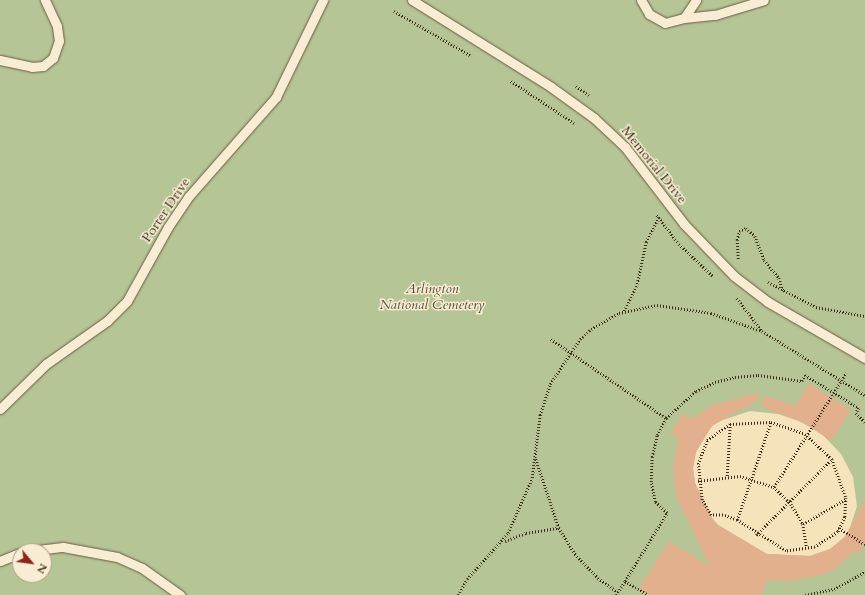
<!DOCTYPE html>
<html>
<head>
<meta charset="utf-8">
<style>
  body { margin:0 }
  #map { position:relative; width:865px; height:595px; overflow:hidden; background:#f5e3bc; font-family:Cardo,serif }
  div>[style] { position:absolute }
  .green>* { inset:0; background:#b5c596 }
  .building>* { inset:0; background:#e2b08c }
  .path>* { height:2.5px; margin-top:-1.25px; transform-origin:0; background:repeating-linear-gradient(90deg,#3e2f1b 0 1px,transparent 0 3px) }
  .roads { filter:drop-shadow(0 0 1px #6c5c43) drop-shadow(0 0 1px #6c5c43) }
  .lane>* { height:9px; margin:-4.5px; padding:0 4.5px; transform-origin:4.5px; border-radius:4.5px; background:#f8edd3 }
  span { translate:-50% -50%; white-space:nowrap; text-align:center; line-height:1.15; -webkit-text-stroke:3px #f8edd3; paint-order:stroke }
  .street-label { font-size:14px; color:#3e2f1b }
  .park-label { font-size:14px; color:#564d34; font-style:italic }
  .north { position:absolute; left:12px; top:543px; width:40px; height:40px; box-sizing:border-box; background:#f8edd3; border:1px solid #aea189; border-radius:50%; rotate:119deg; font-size:11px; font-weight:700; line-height:16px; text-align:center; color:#3e2f1b }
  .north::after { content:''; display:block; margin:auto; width:14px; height:18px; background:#8f2418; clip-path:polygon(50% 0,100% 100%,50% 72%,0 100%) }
</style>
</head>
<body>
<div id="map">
  <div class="green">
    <div style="clip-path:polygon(evenodd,0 0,865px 0,865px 595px,0 595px,0 0,750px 411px,778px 414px,799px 421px,822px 434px,841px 454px,853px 477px,857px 506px,848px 534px,830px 549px,810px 556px,767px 554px,718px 525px,712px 518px,695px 483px,693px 468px,696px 452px,708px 430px,717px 422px,750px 411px,0 0,20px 551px,44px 551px,44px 575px,20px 575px,20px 551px)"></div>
  </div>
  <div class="building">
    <div style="clip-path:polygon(809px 383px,851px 410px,831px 441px,804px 423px,761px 406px,764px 396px,796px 405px)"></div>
    <div style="clip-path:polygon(757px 393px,759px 399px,712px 426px,696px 452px,693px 468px,695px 483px,712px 518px,718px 525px,767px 554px,810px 556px,830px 549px,844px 538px,865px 500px,865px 543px,858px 554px,853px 551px,838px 567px,822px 575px,791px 581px,767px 580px,762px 595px,648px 595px,639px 589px,669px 541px,710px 566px,676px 496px,673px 468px,678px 438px,670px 433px,683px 414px,691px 419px,713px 405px)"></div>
  </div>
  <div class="path">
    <div style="left:394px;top:11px;width:88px;rotate:30.1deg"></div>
    <div style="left:511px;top:81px;width:76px;rotate:33.7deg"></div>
    <div style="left:576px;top:86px;width:16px;rotate:35deg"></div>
    <div style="left:657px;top:215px;width:36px;rotate:53deg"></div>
    <div style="left:679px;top:244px;width:48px;rotate:43.3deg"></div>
    <div style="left:738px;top:259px;width:19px;rotate:-93deg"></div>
    <div style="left:737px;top:240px;width:9px;rotate:-77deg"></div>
    <div style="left:739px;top:231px;width:8px;rotate:-23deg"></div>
    <div style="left:746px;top:228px;width:12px;rotate:42deg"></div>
    <div style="left:755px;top:236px;width:26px;rotate:69deg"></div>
    <div style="left:764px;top:260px;width:23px;rotate:50deg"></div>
    <div style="left:779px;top:278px;width:13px;rotate:72deg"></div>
    <div style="left:768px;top:282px;width:54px;rotate:27.5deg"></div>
    <div style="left:816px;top:307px;width:50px;rotate:10.4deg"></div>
    <div style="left:737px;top:298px;width:41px;rotate:52.9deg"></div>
    <div style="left:762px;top:331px;width:121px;rotate:31.9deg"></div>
    <div style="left:624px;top:311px;width:30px;rotate:-64deg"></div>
    <div style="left:637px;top:284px;width:43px;rotate:-77.9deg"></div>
    <div style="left:646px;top:242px;width:28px;rotate:-63deg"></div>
    <div style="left:551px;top:339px;width:140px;rotate:34.5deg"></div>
    <div style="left:771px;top:422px;width:36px;rotate:19deg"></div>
    <div style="left:805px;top:434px;width:37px;rotate:43deg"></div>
    <div style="left:832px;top:459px;width:41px;rotate:70.3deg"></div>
    <div style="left:846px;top:498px;width:19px;rotate:93deg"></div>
    <div style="left:845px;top:517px;width:17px;rotate:115deg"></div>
    <div style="left:838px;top:532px;width:27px;rotate:147deg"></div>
    <div style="left:815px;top:547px;width:29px;rotate:172deg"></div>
    <div style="left:786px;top:551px;width:58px;rotate:-147.7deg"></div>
    <div style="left:737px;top:520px;width:15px;rotate:-160deg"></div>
    <div style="left:723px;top:515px;width:12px;rotate:180deg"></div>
    <div style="left:711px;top:515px;width:17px;rotate:-121deg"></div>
    <div style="left:702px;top:500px;width:36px;rotate:-96deg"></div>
    <div style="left:698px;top:464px;width:26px;rotate:-69deg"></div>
    <div style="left:707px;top:440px;width:28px;rotate:-35deg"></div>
    <div style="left:730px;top:424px;width:41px;rotate:-2.8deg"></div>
    <div style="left:536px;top:459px;width:73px;rotate:71.6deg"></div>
    <div style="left:559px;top:528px;width:31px;rotate:58deg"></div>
    <div style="left:575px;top:554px;width:33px;rotate:46deg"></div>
    <div style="left:598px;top:578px;width:24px;rotate:35deg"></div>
    <div style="left:727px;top:476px;width:52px;rotate:-86.7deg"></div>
    <div style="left:698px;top:481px;width:42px;rotate:-6.8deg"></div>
    <div style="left:740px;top:476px;width:36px;rotate:18deg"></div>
    <div style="left:774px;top:487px;width:24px;rotate:45deg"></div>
    <div style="left:791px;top:504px;width:23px;rotate:59deg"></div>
    <div style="left:803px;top:524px;width:24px;rotate:81deg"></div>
    <div style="left:774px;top:487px;width:135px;rotate:-57.7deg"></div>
    <div style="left:737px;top:520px;width:104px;rotate:-70.9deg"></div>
    <div style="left:803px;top:524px;width:50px;rotate:-30.2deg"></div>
    <div style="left:839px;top:528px;width:31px;rotate:32deg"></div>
    <div style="left:756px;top:535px;width:107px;rotate:-45deg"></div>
    <div style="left:505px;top:541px;width:22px;rotate:-21deg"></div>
    <div style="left:526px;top:533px;width:33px;rotate:-9deg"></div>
    <div style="left:625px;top:581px;width:80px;rotate:-58.3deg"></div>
    <div style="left:667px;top:513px;width:16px;rotate:-137deg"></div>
    <div style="left:655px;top:502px;width:20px;rotate:-101deg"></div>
    <div style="left:651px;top:482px;width:25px;rotate:-88deg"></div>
    <div style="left:652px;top:457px;width:23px;rotate:-77deg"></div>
    <div style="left:657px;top:435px;width:19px;rotate:-62deg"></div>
    <div style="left:666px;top:418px;width:40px;rotate:-42deg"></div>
    <div style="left:696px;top:391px;width:21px;rotate:-25deg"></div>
    <div style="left:715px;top:382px;width:21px;rotate:-14deg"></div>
    <div style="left:735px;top:377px;width:23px;rotate:-5deg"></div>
    <div style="left:758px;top:375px;width:44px;rotate:7.8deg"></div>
    <div style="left:802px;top:381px;width:7px;rotate:-63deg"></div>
    <div style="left:805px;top:375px;width:63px;rotate:31.4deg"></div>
    <div style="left:859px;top:408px;width:6px;rotate:121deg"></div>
    <div style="left:856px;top:413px;width:13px;rotate:45deg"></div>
    <div style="left:458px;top:595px;width:18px;rotate:-61deg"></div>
    <div style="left:467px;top:579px;width:62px;rotate:-48.3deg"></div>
    <div style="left:508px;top:533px;width:60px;rotate:-66.4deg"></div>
    <div style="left:532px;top:478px;width:64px;rotate:-82.8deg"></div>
    <div style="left:540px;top:415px;width:33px;rotate:-72deg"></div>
    <div style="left:550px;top:384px;width:54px;rotate:-56.3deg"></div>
    <div style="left:580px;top:339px;width:15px;rotate:-42deg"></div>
    <div style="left:591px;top:329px;width:32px;rotate:-30deg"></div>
    <div style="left:619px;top:313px;width:39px;rotate:-12deg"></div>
    <div style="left:657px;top:305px;width:55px;rotate:8.4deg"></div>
    <div style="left:711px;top:313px;width:53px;rotate:19.8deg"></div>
    <div style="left:616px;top:595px;width:17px;rotate:-57deg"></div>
    <div style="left:625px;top:581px;width:27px;rotate:31deg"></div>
    <div style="left:805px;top:595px;width:30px;rotate:-12deg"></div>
    <div style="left:834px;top:589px;width:35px;rotate:-29deg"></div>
  </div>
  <div class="roads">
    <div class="lane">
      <div style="left:412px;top:0;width:164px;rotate:32deg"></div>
      <div style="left:551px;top:87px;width:53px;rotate:35.8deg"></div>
      <div style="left:594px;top:118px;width:42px;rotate:43.1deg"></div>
      <div style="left:625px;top:147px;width:97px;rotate:52.5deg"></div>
      <div style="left:684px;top:224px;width:72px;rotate:46.1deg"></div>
      <div style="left:734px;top:276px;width:43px;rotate:37.4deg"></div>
      <div style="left:768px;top:302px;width:112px;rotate:30deg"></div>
      <div style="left:641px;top:0;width:16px;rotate:60deg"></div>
      <div style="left:649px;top:14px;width:18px;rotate:29deg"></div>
      <div style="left:665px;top:23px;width:20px;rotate:-15deg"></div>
      <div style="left:684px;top:18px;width:22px;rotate:-56deg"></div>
      <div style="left:684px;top:18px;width:31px;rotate:-6deg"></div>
      <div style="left:715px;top:15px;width:51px;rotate:-17deg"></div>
      <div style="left:0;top:60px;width:33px;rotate:12deg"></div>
      <div style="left:32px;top:67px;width:11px;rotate:-5deg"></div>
      <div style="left:43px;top:66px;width:13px;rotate:-39deg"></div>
      <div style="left:53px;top:58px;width:18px;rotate:-71deg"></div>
      <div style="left:59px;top:41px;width:15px;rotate:-98deg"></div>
      <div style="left:57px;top:26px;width:29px;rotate:-115deg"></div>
      <div style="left:0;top:409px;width:64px;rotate:-44.4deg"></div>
      <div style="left:46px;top:364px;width:75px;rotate:-35.2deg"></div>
      <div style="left:107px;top:321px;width:28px;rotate:-45deg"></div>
      <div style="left:127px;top:301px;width:85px;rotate:-61deg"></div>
      <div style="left:168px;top:227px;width:37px;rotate:-56deg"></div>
      <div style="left:189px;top:196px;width:132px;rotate:-48.7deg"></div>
      <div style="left:276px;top:97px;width:108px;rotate:-64.1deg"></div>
      <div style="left:29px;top:551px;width:34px;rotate:-7deg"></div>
      <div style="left:63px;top:547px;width:55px;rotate:10.5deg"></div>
      <div style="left:117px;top:557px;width:27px;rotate:24deg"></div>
      <div style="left:142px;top:568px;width:47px;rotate:35.4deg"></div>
      <div style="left:0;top:561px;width:22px;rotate:-22deg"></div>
    </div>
  </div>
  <div class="street-label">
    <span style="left:654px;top:165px;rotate:51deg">Memorial Drive</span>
    <span style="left:166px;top:210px;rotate:-56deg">Porter Drive</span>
  </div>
  <div class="park-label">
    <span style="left:432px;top:297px">Arlington<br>National Cemetery</span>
  </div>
  <div class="north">N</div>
</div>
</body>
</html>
